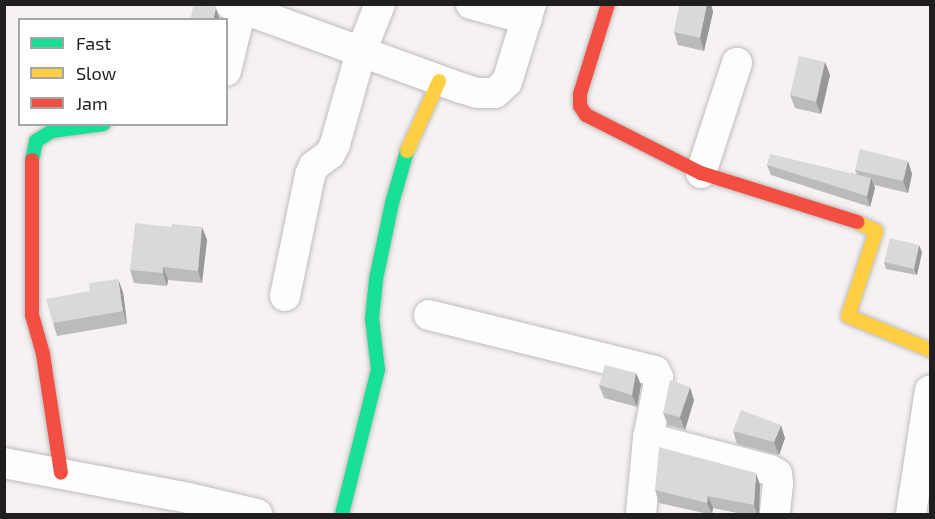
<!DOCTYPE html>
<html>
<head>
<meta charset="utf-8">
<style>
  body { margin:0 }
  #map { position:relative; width:935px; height:519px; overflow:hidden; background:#f7f2f2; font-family:"Exo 2",sans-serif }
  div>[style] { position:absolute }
  .roads { filter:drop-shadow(0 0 2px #bfbcbc) drop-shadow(0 0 2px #bfbcbc) }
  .street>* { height:30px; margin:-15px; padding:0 15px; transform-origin:15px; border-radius:15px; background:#fefdfd }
  .fast>* { height:14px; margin:-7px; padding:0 7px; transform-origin:7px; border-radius:7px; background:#16e098 }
  .slow>* { height:14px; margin:-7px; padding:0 7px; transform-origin:7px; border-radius:7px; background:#ffcf43 }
  .jam>* { height:14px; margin:-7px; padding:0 7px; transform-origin:7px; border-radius:7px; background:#f24e42 }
  .wall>* { inset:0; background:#bbb }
  .shaded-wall>* { inset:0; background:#999899 }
  .building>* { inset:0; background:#dad9da }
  span { translate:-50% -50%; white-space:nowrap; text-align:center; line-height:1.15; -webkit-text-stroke:5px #fff; paint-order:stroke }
  .frame { position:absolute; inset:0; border:6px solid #201e1e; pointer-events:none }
  .legend { position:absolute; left:18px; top:18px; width:210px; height:108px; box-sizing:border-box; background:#fff; border:2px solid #a6a5a5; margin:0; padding:8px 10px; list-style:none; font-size:18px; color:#201e1e }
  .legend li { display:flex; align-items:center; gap:12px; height:30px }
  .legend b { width:30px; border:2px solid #a6a5a5 }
</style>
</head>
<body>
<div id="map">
  <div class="roads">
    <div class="street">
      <div style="left:230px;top:4px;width:246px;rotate:20deg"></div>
      <div style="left:461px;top:88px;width:17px;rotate:17deg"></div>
      <div style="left:477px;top:93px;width:18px"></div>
      <div style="left:495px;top:93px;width:16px;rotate:-43deg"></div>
      <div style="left:507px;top:82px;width:82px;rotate:-72.9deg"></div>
      <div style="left:471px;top:4px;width:58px;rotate:15deg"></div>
      <div style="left:226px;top:71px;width:64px;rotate:-76.4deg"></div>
      <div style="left:701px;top:173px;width:116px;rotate:-71.9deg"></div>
      <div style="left:285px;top:296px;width:124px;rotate:-78.3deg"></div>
      <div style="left:310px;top:175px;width:10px;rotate:-66deg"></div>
      <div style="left:314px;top:166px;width:20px;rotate:-37deg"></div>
      <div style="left:330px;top:154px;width:11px;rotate:-63deg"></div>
      <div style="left:335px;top:144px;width:96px;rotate:-74.2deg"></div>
      <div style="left:361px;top:52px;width:52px;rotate:-68.4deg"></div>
      <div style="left:429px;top:315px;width:233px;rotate:13.9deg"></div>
      <div style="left:655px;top:371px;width:7px;rotate:63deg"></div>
      <div style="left:658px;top:377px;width:11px;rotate:90deg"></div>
      <div style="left:658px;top:388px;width:51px;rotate:101.3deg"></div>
      <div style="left:648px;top:438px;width:76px;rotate:95.3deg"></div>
      <div style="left:648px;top:438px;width:126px;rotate:14.7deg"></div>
      <div style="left:770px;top:470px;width:8px;rotate:30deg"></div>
      <div style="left:777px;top:474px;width:9px;rotate:84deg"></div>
      <div style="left:778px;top:483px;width:31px;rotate:96deg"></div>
      <div style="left:4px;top:463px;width:188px;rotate:10.7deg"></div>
      <div style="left:189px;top:498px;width:70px;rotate:13.2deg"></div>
      <div style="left:911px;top:514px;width:125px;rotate:-81.3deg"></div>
    </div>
    <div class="fast">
      <div style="left:32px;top:160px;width:19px;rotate:-78deg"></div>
      <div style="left:36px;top:141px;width:19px;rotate:-32deg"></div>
      <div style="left:52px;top:131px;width:52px;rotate:-7.7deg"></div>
      <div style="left:342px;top:514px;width:148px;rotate:-76deg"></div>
      <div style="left:378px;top:370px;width:52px;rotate:-96.6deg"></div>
      <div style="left:372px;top:318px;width:39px;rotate:-84deg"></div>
      <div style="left:376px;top:279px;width:78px;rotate:-78.1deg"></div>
      <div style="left:392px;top:203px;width:54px;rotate:-73.9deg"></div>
    </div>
    <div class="slow">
      <div style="left:407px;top:151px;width:77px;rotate:-65.4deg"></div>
      <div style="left:857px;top:222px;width:21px;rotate:25deg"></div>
      <div style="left:876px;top:231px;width:89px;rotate:108.2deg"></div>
      <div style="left:848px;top:316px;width:89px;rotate:22.5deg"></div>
    </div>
    <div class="jam">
      <div style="left:608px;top:4px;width:94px;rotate:107.3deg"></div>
      <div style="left:580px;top:94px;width:12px;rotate:90deg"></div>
      <div style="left:580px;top:106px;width:11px;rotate:56deg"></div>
      <div style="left:586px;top:115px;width:129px;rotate:26.8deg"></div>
      <div style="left:701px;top:173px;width:164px;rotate:17.4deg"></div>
      <div style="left:32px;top:160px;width:155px;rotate:90deg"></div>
      <div style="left:32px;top:315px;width:41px;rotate:74.2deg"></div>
      <div style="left:43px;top:354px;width:120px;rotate:81.4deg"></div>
    </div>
  </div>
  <div class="wall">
    <div style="clip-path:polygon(680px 4px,711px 4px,713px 12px,704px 51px,678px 45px,674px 32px)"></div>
    <div style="clip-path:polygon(825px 62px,830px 75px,821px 114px,795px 108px,790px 95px)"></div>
    <div style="clip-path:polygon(908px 161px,912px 174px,908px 193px,874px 185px,875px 188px,870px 207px,771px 175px,767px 165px,857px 174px,855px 170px)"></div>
    <div style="clip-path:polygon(171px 227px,202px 227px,207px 240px,202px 283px,168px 280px,167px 286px,134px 283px,130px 270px)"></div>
    <div style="clip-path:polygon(922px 252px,917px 275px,886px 269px,884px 262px)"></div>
    <div style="clip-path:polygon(123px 292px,127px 324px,57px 336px,53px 323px)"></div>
    <div style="clip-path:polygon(636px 373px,641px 385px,637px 407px,604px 398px,599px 385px)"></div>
    <div style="clip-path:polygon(694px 400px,685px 430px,668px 425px,663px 413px)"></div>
    <div style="clip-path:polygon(733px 431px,785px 438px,779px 455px,737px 444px)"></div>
    <div style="clip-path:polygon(760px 485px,759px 514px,742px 514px,713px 508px,712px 514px,708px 514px,659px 503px,655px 490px)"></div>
  </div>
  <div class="shaded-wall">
    <div style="clip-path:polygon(707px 4px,711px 4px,713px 12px,704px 51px,700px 38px)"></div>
    <div style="clip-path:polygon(216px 8px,220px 20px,213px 20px)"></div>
    <div style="clip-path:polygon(825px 62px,830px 75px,821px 114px,816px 102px)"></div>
    <div style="clip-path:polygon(908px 161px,912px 174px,908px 193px,903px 181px)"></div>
    <div style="clip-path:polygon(871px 178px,875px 188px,870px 207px,867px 196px)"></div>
    <div style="clip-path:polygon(202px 227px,207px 240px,202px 283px,198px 271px)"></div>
    <div style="clip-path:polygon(919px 245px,922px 252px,917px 275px,914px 269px)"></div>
    <div style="clip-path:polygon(163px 267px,168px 280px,167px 286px,163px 273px)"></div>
    <div style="clip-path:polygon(118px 279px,123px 292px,127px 324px,123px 311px)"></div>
    <div style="clip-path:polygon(636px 373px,641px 385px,637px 407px,632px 395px)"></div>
    <div style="clip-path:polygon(690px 387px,694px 400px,685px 430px,680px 417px)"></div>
    <div style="clip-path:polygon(781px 425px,785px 438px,779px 455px,774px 442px)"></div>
    <div style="clip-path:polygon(756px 473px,760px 485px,759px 514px,757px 514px,754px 505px)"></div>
    <div style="clip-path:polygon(708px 496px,713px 508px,712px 514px,707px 503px)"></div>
  </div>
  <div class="building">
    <div style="clip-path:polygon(194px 4px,203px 4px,216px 8px,213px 20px,190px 20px)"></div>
    <div style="clip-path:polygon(680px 4px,707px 4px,700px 38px,674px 32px)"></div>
    <div style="clip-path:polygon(799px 56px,825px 62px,816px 102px,790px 95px)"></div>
    <div style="clip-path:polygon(860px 149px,908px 161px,903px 181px,855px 170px)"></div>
    <div style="clip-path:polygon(770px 154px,871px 178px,867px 196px,767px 165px)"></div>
    <div style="clip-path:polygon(135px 223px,171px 227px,172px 224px,202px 227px,198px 271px,163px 267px,163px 273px,130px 270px)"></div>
    <div style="clip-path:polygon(890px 238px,919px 245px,914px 269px,884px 262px)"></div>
    <div style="clip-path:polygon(118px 279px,123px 311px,53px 323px,46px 299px,90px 291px,89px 283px)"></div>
    <div style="clip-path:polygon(605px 365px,636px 373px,632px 395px,599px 385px)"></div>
    <div style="clip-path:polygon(670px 380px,690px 387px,680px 417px,663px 413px)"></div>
    <div style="clip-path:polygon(741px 410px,781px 425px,774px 442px,733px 431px)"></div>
    <div style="clip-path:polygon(659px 447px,756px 473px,754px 505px,708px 496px,707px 503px,655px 490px)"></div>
  </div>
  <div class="frame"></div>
  <ul class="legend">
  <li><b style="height:8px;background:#16e098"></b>Fast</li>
  <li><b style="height:8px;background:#ffcf43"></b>Slow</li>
  <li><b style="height:8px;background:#f24e42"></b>Jam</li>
  </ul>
</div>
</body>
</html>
